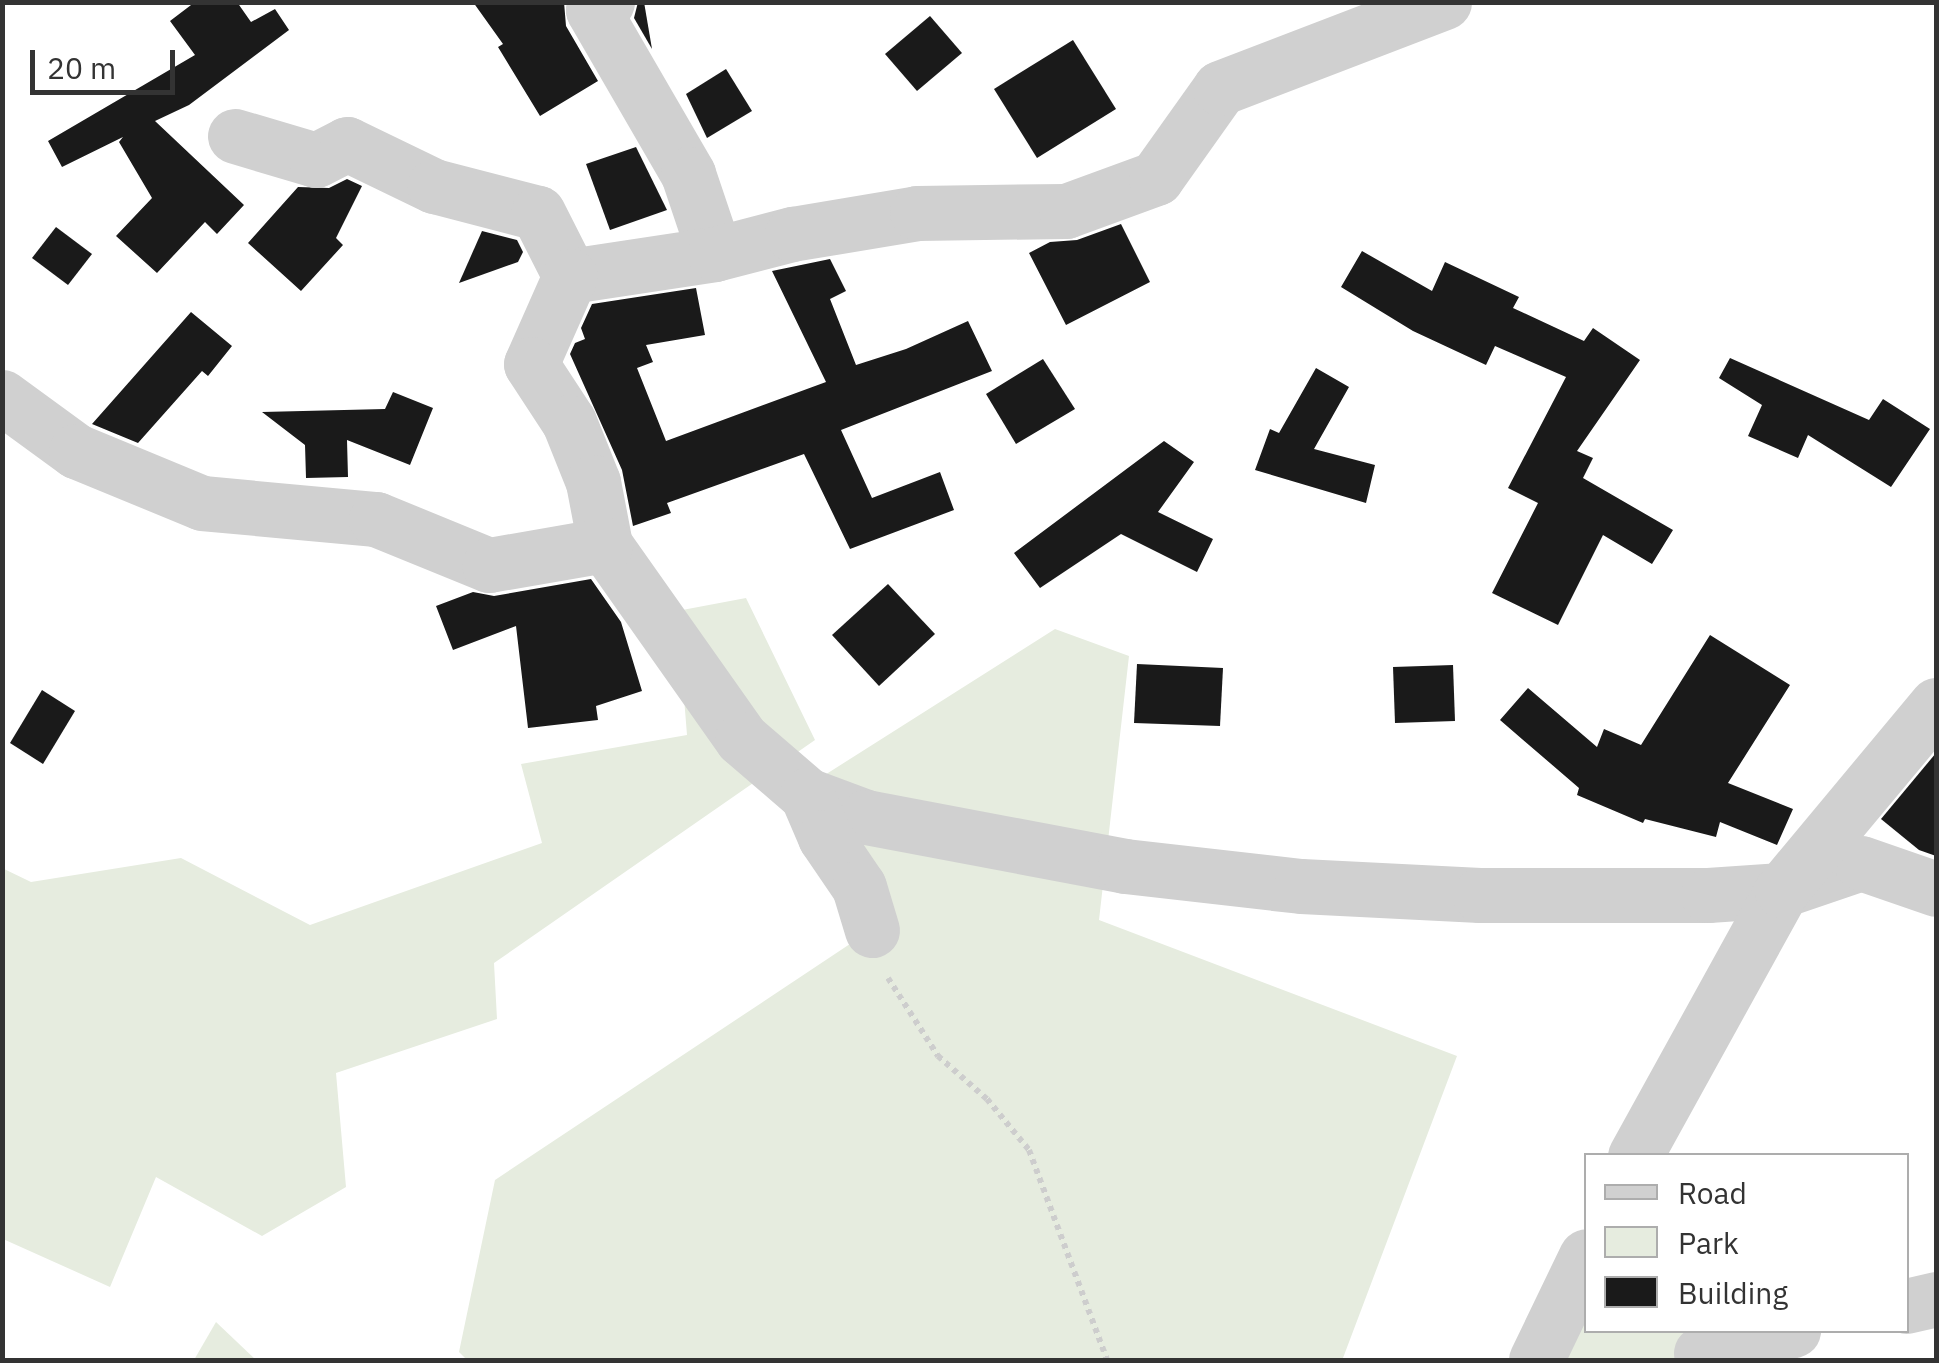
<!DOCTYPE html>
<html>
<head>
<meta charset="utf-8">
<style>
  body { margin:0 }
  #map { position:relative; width:1939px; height:1363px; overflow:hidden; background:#fff; font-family:"IBM Plex Sans",sans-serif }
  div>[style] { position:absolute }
  .green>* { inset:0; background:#e6ecdf }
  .building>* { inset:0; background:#1a1a1a }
  .path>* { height:6px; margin-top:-3px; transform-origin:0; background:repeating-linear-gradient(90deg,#cdcdcd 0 5px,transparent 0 10px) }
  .minor>* { height:55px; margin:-27.5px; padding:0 27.5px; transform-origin:27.5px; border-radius:27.5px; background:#d0d0d0 }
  span { translate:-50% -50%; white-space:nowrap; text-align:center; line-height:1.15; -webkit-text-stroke:10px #fff; paint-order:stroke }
  .frame { position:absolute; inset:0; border:5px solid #333; pointer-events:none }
  .legend { position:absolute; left:1584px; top:1153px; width:325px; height:180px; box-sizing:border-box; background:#fff; border:2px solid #adadad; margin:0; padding:12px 18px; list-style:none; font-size:30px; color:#333 }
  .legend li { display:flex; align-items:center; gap:20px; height:50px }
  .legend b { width:50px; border:2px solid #adadad }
  .scale { position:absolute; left:30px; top:50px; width:145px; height:45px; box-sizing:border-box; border:5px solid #333; border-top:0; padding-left:12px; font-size:30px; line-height:35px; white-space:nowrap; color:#333; -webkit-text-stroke:8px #fff; paint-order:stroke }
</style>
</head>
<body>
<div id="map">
  <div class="green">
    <div style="clip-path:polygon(746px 598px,815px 740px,494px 963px,497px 1019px,336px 1073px,346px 1187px,262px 1236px,156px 1177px,110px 1287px,3px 1239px,2px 868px,31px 882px,181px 858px,310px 925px,542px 843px,521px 764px,687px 735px,677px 611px)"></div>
    <div style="clip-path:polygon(1055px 629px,1129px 656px,1099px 920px,1457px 1056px,1343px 1358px,1347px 1360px,467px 1360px,459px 1352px,495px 1180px,886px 920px,809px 785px)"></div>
    <div style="clip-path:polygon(1586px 1287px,1586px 1330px,1693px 1331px,1704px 1360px,1551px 1360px)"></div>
    <div style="clip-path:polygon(216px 1322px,256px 1360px,194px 1360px)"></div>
  </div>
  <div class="building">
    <div style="clip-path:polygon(195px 2px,237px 2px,251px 22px,275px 9px,289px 30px,189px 105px,155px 121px,244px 205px,217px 234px,205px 222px,157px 273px,116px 236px,152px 198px,119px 142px,123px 137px,62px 167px,48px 141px,195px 55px,170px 21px)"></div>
    <div style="clip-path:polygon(473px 2px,564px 2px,566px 26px,598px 81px,540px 116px,498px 47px,503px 44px)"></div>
    <div style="clip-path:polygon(638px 2px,644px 2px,652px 49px,634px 18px)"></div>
    <div style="clip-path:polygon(930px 16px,962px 53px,917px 91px,885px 54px)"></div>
    <div style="clip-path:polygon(1073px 40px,1116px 109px,1037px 158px,994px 89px)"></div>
    <div style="clip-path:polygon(726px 69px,752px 111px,707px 138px,686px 94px)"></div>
    <div style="clip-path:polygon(636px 147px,667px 210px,610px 230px,586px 164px)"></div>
    <div style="clip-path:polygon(347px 179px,362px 186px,336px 238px,343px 245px,301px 291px,248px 243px,298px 187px,329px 188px)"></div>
    <div style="clip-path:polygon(1121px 224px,1150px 282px,1066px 325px,1029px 253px,1050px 242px,1077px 240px)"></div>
    <div style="clip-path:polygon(56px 227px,92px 254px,68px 285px,32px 258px)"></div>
    <div style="clip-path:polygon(482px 231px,517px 240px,523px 252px,518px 262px,459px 283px)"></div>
    <div style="clip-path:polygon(1362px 251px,1432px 291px,1445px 262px,1519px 297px,1513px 308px,1584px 341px,1593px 328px,1640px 360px,1577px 451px,1593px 458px,1583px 478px,1673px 530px,1652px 564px,1603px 535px,1558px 625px,1492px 593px,1538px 503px,1508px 488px,1566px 377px,1495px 346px,1486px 365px,1413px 331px,1341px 287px)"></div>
    <div style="clip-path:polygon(830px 259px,846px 291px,830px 299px,856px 365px,906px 349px,968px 321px,992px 371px,841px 430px,872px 498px,940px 472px,954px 510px,850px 549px,804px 454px,667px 503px,671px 513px,633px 526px,622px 470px,570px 354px,575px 343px,585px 339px,581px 328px,592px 304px,696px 288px,705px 335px,646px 345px,653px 362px,637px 368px,666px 441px,826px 382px,772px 271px)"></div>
    <div style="clip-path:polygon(191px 312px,232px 346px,208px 376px,202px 371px,138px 443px,92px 424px)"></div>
    <div style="clip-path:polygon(1730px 358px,1869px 420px,1883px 399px,1930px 429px,1891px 487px,1808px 435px,1798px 458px,1748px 436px,1762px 405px,1719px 378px)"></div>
    <div style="clip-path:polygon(1043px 359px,1075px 409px,1016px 444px,986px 394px)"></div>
    <div style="clip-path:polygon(1316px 368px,1349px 387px,1314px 449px,1375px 465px,1366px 503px,1255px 470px,1270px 429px,1279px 433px)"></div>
    <div style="clip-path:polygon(393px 392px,433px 408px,410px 465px,347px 440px,348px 477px,306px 478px,305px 445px,262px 412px,385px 409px)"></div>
    <div style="clip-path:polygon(1164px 441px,1194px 462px,1158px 512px,1213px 539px,1197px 572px,1121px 534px,1040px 588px,1014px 553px)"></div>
    <div style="clip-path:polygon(591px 579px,621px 622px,642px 691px,596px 706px,598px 720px,528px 728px,516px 626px,453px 650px,436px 606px,473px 592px,494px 596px)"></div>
    <div style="clip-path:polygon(888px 584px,935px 634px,879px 686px,832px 635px)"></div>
    <div style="clip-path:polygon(1710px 635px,1790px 685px,1728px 783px,1793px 809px,1777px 845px,1720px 822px,1716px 837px,1645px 819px,1643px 823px,1577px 795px,1579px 788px,1500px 720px,1528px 688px,1597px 747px,1604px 729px,1641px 745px)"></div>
    <div style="clip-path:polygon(1137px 664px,1223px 668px,1220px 726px,1134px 723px)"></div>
    <div style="clip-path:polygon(1453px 665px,1455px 721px,1395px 723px,1393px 667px)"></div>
    <div style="clip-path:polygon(42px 690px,75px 711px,43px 764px,10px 743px)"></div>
    <div style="clip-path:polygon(1936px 753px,1936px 856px,1919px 850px,1881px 819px)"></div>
  </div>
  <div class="path">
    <div style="left:888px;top:978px;width:93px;rotate:57.3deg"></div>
    <div style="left:938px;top:1056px;width:65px;rotate:41.3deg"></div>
    <div style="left:987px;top:1099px;width:66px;rotate:50.5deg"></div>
    <div style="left:1029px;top:1150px;width:224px;rotate:69.6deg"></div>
  </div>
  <div class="minor">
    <div style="left:607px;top:2px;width:16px;rotate:150deg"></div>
    <div style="left:593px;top:10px;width:190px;rotate:59.9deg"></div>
    <div style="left:688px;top:174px;width:84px;rotate:71.4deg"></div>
    <div style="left:235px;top:136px;width:84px;rotate:16.5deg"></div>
    <div style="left:316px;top:160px;width:35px;rotate:-27deg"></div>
    <div style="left:347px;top:144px;width:97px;rotate:25.8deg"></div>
    <div style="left:434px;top:186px;width:107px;rotate:14.6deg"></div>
    <div style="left:538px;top:213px;width:71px;rotate:63.1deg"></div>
    <div style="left:570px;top:276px;width:147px;rotate:-8.6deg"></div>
    <div style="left:715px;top:254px;width:80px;rotate:-14.6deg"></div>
    <div style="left:792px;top:234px;width:127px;rotate:-9.5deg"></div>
    <div style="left:917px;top:213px;width:149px;rotate:-0.8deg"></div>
    <div style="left:1066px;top:211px;width:96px;rotate:-20.1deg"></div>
    <div style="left:1156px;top:178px;width:110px;rotate:-54.6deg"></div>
    <div style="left:1220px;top:88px;width:240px;rotate:-21deg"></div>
    <div style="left:570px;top:276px;width:96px;rotate:113.9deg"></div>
    <div style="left:531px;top:364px;width:69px;rotate:56.8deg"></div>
    <div style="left:569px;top:422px;width:65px;rotate:68.2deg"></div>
    <div style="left:593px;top:482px;width:64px;rotate:79.2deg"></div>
    <div style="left:605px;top:545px;width:237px;rotate:54.8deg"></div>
    <div style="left:742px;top:739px;width:86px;rotate:40.7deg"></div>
    <div style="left:807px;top:795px;width:63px;rotate:20.4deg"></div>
    <div style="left:866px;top:817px;width:264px;rotate:10.7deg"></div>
    <div style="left:1125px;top:866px;width:177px;rotate:6.5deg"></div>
    <div style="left:1301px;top:886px;width:179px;rotate:2.9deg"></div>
    <div style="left:1480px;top:895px;width:228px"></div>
    <div style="left:1708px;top:895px;width:74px;rotate:-3.9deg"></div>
    <div style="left:1782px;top:890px;width:83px;rotate:-18.9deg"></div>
    <div style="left:1861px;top:863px;width:79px;rotate:19.1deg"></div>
    <div style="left:2px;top:397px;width:92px;rotate:36.1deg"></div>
    <div style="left:76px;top:451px;width:136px;rotate:22.4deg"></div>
    <div style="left:202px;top:503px;width:175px;rotate:5.3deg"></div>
    <div style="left:376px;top:519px;width:122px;rotate:22.2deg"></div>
    <div style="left:489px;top:565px;width:118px;rotate:-9.8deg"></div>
    <div style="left:807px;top:795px;width:46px;rotate:66.8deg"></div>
    <div style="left:825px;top:837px;width:60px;rotate:55.8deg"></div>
    <div style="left:859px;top:887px;width:45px;rotate:73.2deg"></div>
    <div style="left:1635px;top:1156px;width:304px;rotate:-61.1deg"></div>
    <div style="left:1782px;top:890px;width:241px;rotate:-50.2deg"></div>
    <div style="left:1906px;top:1306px;width:31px;rotate:-13deg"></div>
    <div style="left:1701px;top:1353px;width:95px;rotate:-14deg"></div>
    <div style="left:1536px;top:1360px;width:115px;rotate:-64.3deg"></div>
  </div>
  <div class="frame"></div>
  <ul class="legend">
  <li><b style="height:12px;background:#d0d0d0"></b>Road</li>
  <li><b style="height:28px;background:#e6ecdf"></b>Park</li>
  <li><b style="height:28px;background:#1a1a1a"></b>Building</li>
  </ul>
  <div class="scale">20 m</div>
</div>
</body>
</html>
